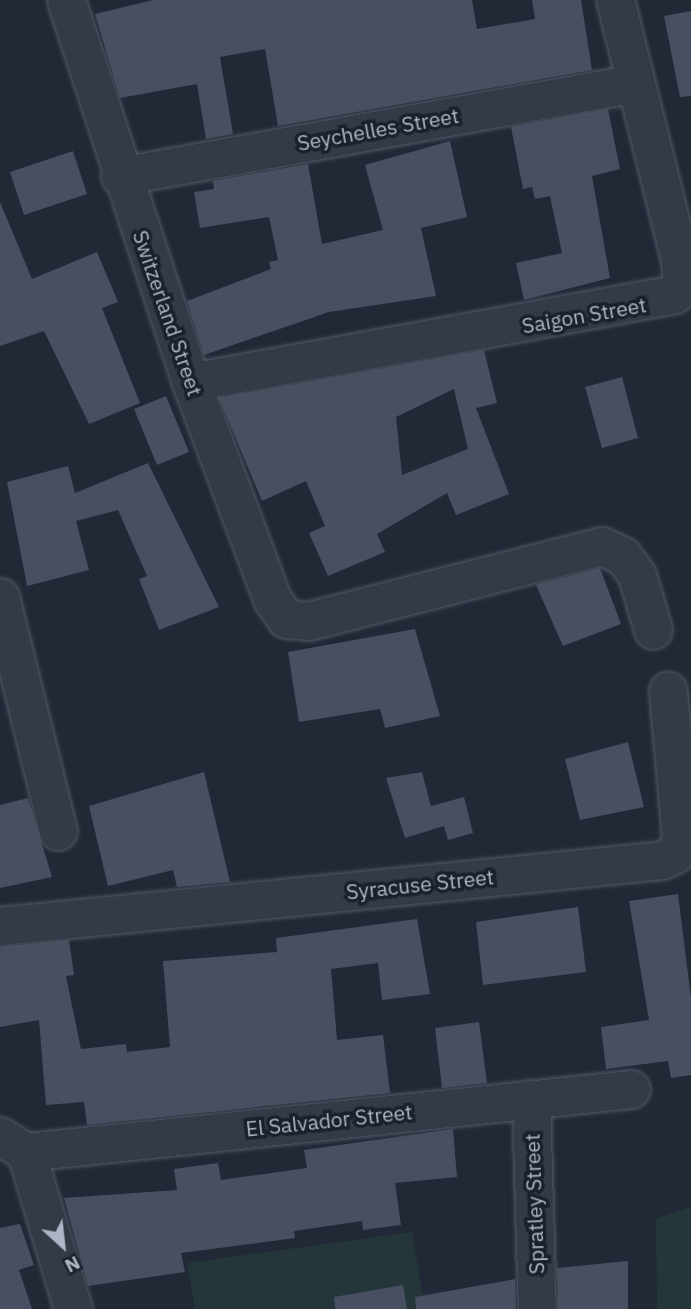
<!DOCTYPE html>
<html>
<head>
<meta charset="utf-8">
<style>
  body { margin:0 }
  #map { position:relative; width:691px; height:1309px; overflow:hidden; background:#212937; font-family:"IBM Plex Sans",sans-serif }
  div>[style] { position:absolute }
  .green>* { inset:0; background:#243639 }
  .building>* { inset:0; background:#474f61 }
  .roads { filter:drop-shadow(0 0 2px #525865) drop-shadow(0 0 2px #525865) }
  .minor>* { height:37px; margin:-18.5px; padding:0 18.5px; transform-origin:18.5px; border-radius:18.5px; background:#343b47 }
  span { translate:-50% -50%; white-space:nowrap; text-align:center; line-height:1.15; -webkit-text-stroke:7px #1a202c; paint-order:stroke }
  .street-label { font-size:21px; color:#afb5c4 }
  .north { position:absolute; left:28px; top:1211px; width:70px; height:70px; -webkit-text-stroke:5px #1a202c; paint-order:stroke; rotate:153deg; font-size:19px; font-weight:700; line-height:28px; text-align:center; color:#afb5c4 }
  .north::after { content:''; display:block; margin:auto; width:24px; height:32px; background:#afb5c4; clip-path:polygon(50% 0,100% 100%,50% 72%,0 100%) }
</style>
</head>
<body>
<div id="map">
  <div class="green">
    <div style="clip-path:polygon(691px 1207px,691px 1309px,657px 1309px,656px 1218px)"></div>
    <div style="clip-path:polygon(412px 1232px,425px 1309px,195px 1309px,187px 1263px)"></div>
  </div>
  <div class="building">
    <div style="clip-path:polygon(153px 0,472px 0,477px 29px,535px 19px,532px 0,581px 0,592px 70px,278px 126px,265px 49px,220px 57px,233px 134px,206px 139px,197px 84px,120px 98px,95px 14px)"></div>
    <div style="clip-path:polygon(691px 11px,691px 96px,680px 97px,664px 16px)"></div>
    <div style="clip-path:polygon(608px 109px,620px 169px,592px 176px,610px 278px,524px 300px,516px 263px,562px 253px,550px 196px,535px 199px,532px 187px,523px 189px,511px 127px)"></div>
    <div style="clip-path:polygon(450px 141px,467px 217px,421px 228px,436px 296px,329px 312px,204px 355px,187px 301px,271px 269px,269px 262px,278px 260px,269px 217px,200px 228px,194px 192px,214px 189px,213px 181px,308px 164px,322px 244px,383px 230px,365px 165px)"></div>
    <div style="clip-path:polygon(73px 151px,87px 194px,24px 215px,10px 172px)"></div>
    <div style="clip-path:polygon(0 202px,32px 279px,97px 252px,118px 302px,102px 308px,140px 403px,89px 424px,44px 331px,0 346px)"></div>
    <div style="clip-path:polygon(evenodd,484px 350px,497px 403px,476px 408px,509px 494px,456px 515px,447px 493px,377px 534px,385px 552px,328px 576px,309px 533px,325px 526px,306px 481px,262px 501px,219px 398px,484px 350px,454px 389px,468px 449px,402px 475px,396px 417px,454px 389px)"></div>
    <div style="clip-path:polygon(622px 377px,638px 438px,602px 448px,585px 387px)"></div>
    <div style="clip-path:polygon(166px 396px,189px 452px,157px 465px,134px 409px)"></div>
    <div style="clip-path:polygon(148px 463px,219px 607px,159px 630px,139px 579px,147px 576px,118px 510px,76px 521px,89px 570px,27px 586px,7px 482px,68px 466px,75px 493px)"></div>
    <div style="clip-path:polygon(600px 568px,621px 624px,563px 646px,536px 585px)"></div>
    <div style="clip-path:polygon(415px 629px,440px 716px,385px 728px,380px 709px,299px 722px,288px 652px)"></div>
    <div style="clip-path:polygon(628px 742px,644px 807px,580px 820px,565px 759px)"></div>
    <div style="clip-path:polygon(204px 772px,230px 882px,177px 887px,173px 870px,108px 886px,89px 806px)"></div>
    <div style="clip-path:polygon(422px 772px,431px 806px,464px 797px,473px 833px,448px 840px,444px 826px,405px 838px,386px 778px)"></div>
    <div style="clip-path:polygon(28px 798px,52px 877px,0 888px,0 805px)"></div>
    <div style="clip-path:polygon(678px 894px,691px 998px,691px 1075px,671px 1078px,668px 1061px,606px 1069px,601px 1027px,649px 1020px,629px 901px)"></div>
    <div style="clip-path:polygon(578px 907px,586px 972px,483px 985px,476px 922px)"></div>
    <div style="clip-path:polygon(417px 919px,430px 994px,382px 1000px,378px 963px,331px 969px,337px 1040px,383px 1035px,390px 1093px,87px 1125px,84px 1102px,46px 1105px,39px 1020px,0 1027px,0 947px,69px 940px,74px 975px,66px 976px,81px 1049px,126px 1044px,127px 1052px,170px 1047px,163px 961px,277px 952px,276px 938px)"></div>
    <div style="clip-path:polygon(479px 1022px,487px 1083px,442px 1088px,435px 1028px)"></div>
    <div style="clip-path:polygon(453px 1129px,457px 1177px,395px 1183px,401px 1225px,363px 1230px,362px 1221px,294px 1231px,295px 1238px,181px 1253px,185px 1272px,88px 1286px,64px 1198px,177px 1190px,174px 1169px,218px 1163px,221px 1180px,307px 1168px,304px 1150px)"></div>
    <div style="clip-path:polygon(20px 1224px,34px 1265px,19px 1270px,32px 1309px,0 1309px,0 1228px)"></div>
    <div style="clip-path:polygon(628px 1261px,628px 1309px,558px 1309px,557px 1268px)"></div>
    <div style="clip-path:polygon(515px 1279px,516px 1309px,416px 1309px,415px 1297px)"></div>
    <div style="clip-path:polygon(403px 1285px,407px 1309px,335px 1309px,334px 1297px)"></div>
  </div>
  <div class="roads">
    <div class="minor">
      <div style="left:66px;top:0;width:402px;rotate:71.9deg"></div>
      <div style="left:191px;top:382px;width:232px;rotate:69.5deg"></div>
      <div style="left:272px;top:599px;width:24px;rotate:55deg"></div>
      <div style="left:286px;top:619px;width:22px;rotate:5deg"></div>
      <div style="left:308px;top:621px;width:303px;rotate:-14.3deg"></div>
      <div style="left:602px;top:546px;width:23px;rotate:25deg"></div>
      <div style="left:623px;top:556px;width:24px;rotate:54deg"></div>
      <div style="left:637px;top:575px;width:57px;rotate:73.8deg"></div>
      <div style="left:120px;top:176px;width:524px;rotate:-10.22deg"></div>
      <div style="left:191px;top:382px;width:491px;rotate:-10.3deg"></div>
      <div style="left:674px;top:294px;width:11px;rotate:-45deg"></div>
      <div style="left:682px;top:286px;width:26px;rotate:-94deg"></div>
      <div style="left:680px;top:260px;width:268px;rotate:-104deg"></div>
      <div style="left:0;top:597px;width:241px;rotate:76.1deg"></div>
      <div style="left:0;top:926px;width:665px;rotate:-5.69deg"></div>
      <div style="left:662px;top:860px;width:14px;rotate:-25deg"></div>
      <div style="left:675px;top:854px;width:17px;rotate:-69deg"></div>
      <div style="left:681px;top:838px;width:148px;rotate:-95.1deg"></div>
      <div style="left:531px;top:1099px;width:210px;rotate:88.4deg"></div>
      <div style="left:0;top:1136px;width:31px;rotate:32deg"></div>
      <div style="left:26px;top:1152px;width:164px;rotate:73.3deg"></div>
      <div style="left:26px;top:1152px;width:608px;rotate:-5.94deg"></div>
    </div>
  </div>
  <div class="street-label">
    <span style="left:378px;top:129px;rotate:-10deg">Seychelles Street</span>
    <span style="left:168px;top:313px;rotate:71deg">Switzerland Street</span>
    <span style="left:584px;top:315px;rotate:-10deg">Saigon Street</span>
    <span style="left:420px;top:884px;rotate:-6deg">Syracuse Street</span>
    <span style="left:329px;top:1120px;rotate:-6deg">El Salvador Street</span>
    <span style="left:534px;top:1204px;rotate:-92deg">Spratley Street</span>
  </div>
  <div class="north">N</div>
</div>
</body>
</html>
